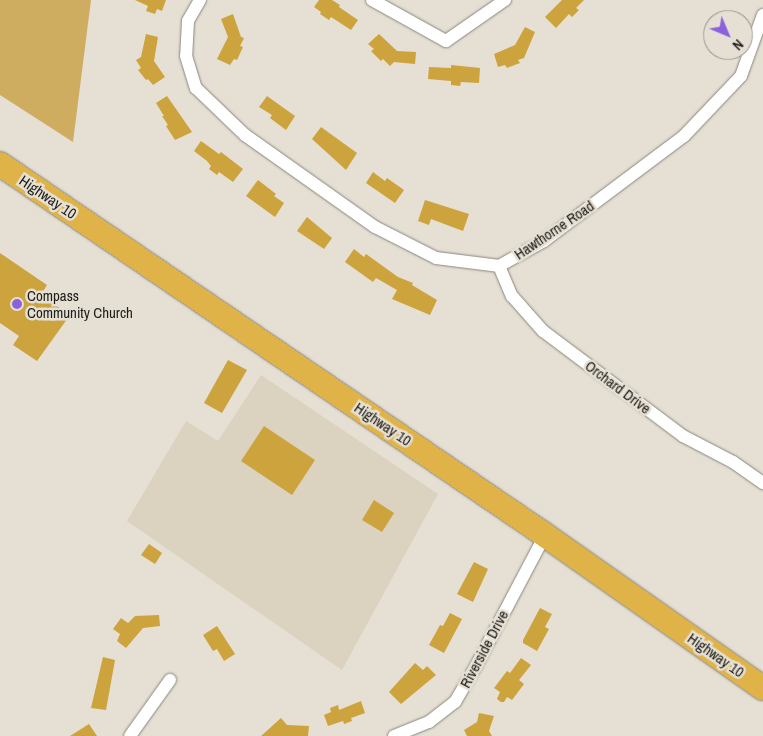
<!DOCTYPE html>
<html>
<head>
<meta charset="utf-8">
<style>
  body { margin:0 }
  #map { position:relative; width:763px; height:736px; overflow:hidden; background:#e5dfd4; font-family:"Archivo Narrow",sans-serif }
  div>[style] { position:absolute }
  .built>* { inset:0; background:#dbd2c0 }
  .green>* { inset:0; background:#cead61 }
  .building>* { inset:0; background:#cca33d }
  .roads { filter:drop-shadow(0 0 1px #8a867b) drop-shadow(0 0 1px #8a867b) }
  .street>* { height:12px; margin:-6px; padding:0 6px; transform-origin:6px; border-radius:6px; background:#fff }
  .highway>* { height:24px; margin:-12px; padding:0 12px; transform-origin:12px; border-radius:12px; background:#dfb347 }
  .dots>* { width:14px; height:14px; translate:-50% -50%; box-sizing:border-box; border:2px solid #e5dfd4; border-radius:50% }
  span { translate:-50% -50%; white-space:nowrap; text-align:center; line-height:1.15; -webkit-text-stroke:5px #e5dfd4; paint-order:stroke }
  .street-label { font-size:15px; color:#1e1c18 }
  .poi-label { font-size:15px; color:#1e1c18 }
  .left { translate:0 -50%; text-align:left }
  .north { position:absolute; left:703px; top:10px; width:50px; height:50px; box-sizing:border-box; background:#e5dfd4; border:1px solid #959189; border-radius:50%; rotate:135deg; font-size:14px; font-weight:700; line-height:20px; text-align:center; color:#1e1c18 }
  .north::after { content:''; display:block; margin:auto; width:18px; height:22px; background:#8b62dc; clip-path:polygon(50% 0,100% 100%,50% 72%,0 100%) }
</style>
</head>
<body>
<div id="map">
  <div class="built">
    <div style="clip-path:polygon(261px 375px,438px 494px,342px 670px,127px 521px,186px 421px,218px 441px)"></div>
  </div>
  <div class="green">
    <div style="clip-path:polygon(0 0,91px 0,73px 142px,0 95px)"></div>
  </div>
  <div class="building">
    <div style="clip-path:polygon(135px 0,166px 0,162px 11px,157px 9px,155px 14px,146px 11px,148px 6px)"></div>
    <div style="clip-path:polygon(319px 0,332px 0,340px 5px,339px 7px,358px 20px,351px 30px,331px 17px,329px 20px,320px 14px,321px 12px,314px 7px)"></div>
    <div style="clip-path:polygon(562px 0,584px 0,576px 8px,579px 10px,572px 17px,569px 14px,556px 28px,545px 17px)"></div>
    <div style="clip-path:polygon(233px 14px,241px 37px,244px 38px,240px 46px,243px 47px,237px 60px,234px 59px,230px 65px,217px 59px,228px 37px,221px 19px)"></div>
    <div style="clip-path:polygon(525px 27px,535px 32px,524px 58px,518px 60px,520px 63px,507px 68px,505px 65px,498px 67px,494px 54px,515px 45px)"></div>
    <div style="clip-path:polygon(146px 34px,158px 37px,154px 61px,165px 77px,153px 85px,148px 79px,146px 80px,138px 70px,141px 68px,136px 60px,141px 57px)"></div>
    <div style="clip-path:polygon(379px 34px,397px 51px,416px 52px,415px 64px,394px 62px,390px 66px,383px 59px,381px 61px,371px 51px,374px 49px,368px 44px)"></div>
    <div style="clip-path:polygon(451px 65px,480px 68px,479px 83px,461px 82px,460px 86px,451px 85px,451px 81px,428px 79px,429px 67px,451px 68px)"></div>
    <div style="clip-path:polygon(167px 96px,192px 132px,175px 140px,166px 126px,168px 125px,162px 116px,164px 116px,156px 103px)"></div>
    <div style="clip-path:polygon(267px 96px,295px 116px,286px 130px,270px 118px,272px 115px,259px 107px)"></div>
    <div style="clip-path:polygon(321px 127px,357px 153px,346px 170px,312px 139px)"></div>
    <div style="clip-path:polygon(201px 141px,219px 154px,221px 152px,243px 169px,233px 182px,219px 172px,217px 175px,209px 169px,211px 166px,207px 161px,194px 151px)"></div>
    <div style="clip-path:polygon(373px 172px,385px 181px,387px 178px,404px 190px,395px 203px,366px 183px)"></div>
    <div style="clip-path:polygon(258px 180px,276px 194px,274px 196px,284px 203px,275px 217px,246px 196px)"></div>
    <div style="clip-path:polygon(425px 200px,469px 214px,463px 231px,431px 219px,429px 225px,418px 221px)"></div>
    <div style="clip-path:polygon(307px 217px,332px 238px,324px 249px,297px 231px)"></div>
    <div style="clip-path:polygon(354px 249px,364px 257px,366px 254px,398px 277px,413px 283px,412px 285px,437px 300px,430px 315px,392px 299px,397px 290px,376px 278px,373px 282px,345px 262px)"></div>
    <div style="clip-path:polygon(0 253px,47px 285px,41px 295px,70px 315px,37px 361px,13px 345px,19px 336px,0 323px)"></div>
    <div style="clip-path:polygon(228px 360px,247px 370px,222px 413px,204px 403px)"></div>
    <div style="clip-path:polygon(264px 426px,315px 460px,292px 495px,241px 461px)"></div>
    <div style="clip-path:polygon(374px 500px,394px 513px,382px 532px,362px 520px)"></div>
    <div style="clip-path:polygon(149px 544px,162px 553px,155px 564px,141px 555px)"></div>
    <div style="clip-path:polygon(474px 562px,488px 569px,473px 602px,457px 594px)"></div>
    <div style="clip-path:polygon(540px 608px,552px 614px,545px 627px,549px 629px,537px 651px,523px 643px,523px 640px)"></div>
    <div style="clip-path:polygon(450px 613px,462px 619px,444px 653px,429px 645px,440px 625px,443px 626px)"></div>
    <div style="clip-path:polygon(159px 615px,160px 626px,143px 628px,126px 648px,117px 641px,120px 634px,113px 629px,121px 618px,128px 623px,135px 616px)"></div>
    <div style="clip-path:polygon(217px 626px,235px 654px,224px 661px,217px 649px,213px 651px,203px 635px)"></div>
    <div style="clip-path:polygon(103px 657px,115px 660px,106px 710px,91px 708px)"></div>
    <div style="clip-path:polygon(521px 658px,531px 665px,519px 680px,524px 684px,512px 700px,507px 697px,504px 702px,501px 702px,497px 699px,500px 692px,494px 688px,507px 671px,510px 673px)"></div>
    <div style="clip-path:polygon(415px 663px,423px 670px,427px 666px,436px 675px,401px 704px,389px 692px)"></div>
    <div style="clip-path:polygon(361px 701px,365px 713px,351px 718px,352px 721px,344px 724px,343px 721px,328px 726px,324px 715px,331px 712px,330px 708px,338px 705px,339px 710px)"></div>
    <div style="clip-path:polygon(479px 713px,494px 716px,489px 731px,492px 736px,467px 736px,464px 730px,477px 722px)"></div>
    <div style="clip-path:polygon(281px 718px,287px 725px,309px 726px,308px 736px,261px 736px)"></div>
    <div style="clip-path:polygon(89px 724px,97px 736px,70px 736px)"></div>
  </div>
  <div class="roads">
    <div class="street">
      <div style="left:200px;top:0;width:24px;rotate:120deg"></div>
      <div style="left:188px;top:21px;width:35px;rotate:93deg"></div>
      <div style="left:186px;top:56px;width:34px;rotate:73deg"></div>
      <div style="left:196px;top:88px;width:68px;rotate:43.8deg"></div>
      <div style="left:245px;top:135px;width:159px;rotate:35.3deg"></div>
      <div style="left:375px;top:227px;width:68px;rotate:26.9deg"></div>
      <div style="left:436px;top:258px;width:64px;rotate:7.2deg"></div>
      <div style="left:499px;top:266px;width:51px;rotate:-29.1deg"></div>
      <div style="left:544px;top:241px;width:175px;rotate:-36.9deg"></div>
      <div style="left:684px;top:136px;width:83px;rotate:-46.5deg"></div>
      <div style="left:741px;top:76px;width:65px;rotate:-70.2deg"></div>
      <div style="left:372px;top:0;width:85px;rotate:29deg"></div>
      <div style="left:446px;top:41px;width:72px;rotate:-34.8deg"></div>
      <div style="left:499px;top:266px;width:33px;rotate:67deg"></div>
      <div style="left:512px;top:296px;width:47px;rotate:48.5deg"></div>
      <div style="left:543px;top:331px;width:175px;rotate:36.9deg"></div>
      <div style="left:683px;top:436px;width:56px;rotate:27.5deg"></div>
      <div style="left:733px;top:462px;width:37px;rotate:35deg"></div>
      <div style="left:130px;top:736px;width:69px;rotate:-54.5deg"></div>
      <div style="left:394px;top:736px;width:38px;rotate:-22deg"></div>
      <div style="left:429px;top:722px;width:33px;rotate:-38deg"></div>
      <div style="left:455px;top:702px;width:42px;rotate:-59.7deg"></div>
      <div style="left:476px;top:666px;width:148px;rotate:-62.2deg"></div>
    </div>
    <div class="highway">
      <div style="left:0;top:164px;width:659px;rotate:34.24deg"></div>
      <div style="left:545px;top:535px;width:266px;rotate:35.1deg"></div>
    </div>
  </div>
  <div class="dots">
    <div style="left:17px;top:304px;background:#8b62dc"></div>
  </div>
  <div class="street-label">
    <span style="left:48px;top:197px;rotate:34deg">Highway 10</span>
    <span style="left:554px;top:230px;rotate:-34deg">Hawthorne Road</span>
    <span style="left:618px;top:387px;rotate:37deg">Orchard Drive</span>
    <span style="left:383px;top:424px;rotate:34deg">Highway 10</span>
    <span style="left:484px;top:649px;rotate:-62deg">Riverside Drive</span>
    <span style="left:716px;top:655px;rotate:35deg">Highway 10</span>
  </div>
  <div class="poi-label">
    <span class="left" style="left:27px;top:304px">Compass<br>Community Church</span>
  </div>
  <div class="north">N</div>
</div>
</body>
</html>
